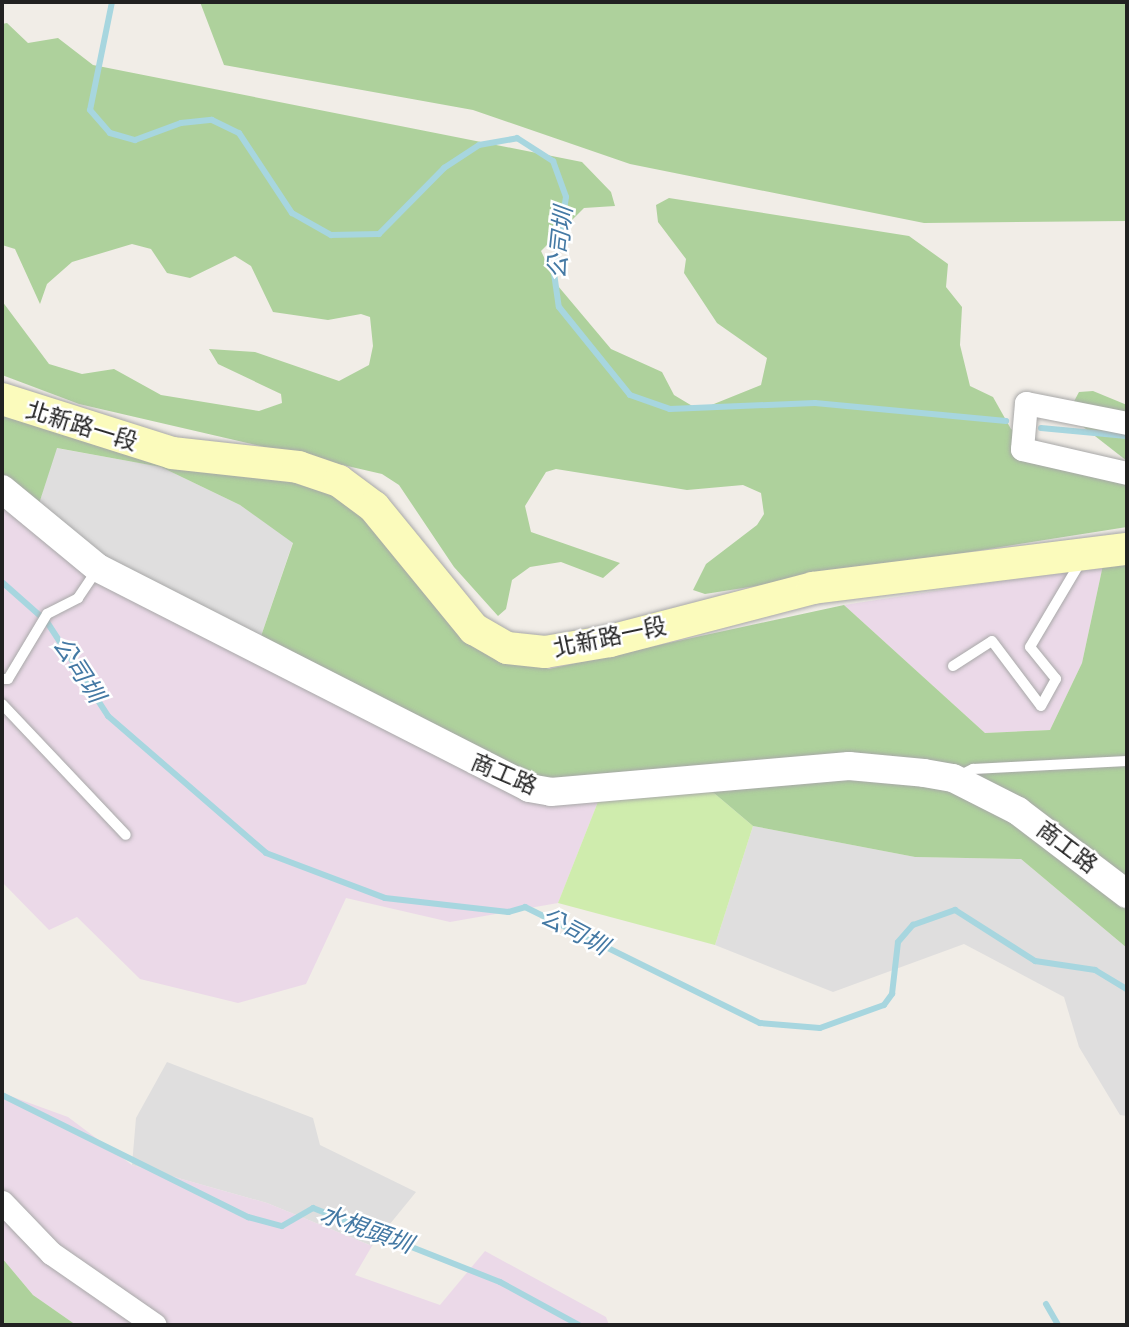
<!DOCTYPE html>
<html>
<head>
<meta charset="utf-8">
<style>
  body { margin:0 }
  #map { position:relative; width:1129px; height:1327px; overflow:hidden; background:#f1ede7; font-family:Rubik,"Noto Sans TC",sans-serif }
  div>[style] { position:absolute }
  .residential>* { inset:0; background:#dfdede }
  .industrial>* { inset:0; background:#ebd9e8 }
  .grass>* { inset:0; background:#cfecad }
  .forest>* { inset:0; background:#aed19c }
  .stream>* { height:6px; margin:-3px; padding:0 3px; transform-origin:3px; border-radius:3px; background:#a7d6df }
  .roads { filter:drop-shadow(0 0 2px #a8a8a8) drop-shadow(0 0 2px #a8a8a8) }
  .service>* { height:10px; margin:-5px; padding:0 5px; transform-origin:5px; border-radius:5px; background:#fff }
  .minor>* { height:23px; margin:-11.5px; padding:0 11.5px; transform-origin:11.5px; border-radius:11.5px; background:#fff }
  .tertiary>* { height:28px; margin:-14px; padding:0 14px; transform-origin:14px; border-radius:14px; background:#fff }
  .secondary>* { height:32px; margin:-16px; padding:0 16px; transform-origin:16px; border-radius:16px; background:#fbfbbc }
  span { translate:-50% -50%; white-space:nowrap; text-align:center; line-height:1.15; -webkit-text-stroke:5px #fff; paint-order:stroke }
  .street-label { font-size:23px; color:#212121 }
  .water-label { font-size:24px; color:#4479a4; font-style:italic }
  .frame { position:absolute; inset:0; border:4px solid #212121; pointer-events:none }
</style>
</head>
<body>
<div id="map">
  <div class="residential">
    <div style="clip-path:polygon(56px 448px,161px 467px,240px 505px,293px 542px,258px 645px,121px 572px,36px 513px)"></div>
    <div style="clip-path:polygon(753px 826px,915px 857px,1021px 859px,1127px 948px,1127px 1116px,1120px 1115px,1079px 1047px,1064px 997px,964px 944px,833px 992px,715px 945px)"></div>
    <div style="clip-path:polygon(167px 1062px,313px 1118px,320px 1145px,416px 1192px,372px 1246px,267px 1203px,132px 1165px,136px 1118px)"></div>
  </div>
  <div class="industrial">
    <div style="clip-path:polygon(2px 480px,121px 572px,258px 645px,607px 779px,558px 903px,450px 922px,346px 898px,306px 984px,238px 1003px,140px 979px,77px 917px,49px 930px,2px 882px)"></div>
    <div style="clip-path:polygon(1103px 565px,1082px 663px,1050px 730px,985px 733px,844px 605px)"></div>
    <div style="clip-path:polygon(2px 1093px,68px 1117px,132px 1165px,267px 1203px,372px 1246px,355px 1275px,440px 1305px,485px 1251px,606px 1317px,609px 1325px,76px 1325px,33px 1295px,2px 1258px)"></div>
  </div>
  <div class="grass">
    <div style="clip-path:polygon(695px 777px,753px 826px,715px 945px,558px 903px,607px 779px)"></div>
  </div>
  <div class="forest">
    <div style="clip-path:polygon(200px 2px,1127px 2px,1127px 221px,924px 223px,630px 164px,473px 110px,224px 65px)"></div>
    <div style="clip-path:polygon(7px 23px,28px 43px,58px 38px,93px 65px,582px 162px,611px 192px,615px 206px,584px 208px,541px 251px,558px 286px,611px 349px,662px 372px,674px 395px,699px 410px,761px 385px,767px 358px,717px 323px,684px 273px,686px 259px,658px 222px,656px 205px,669px 198px,909px 236px,948px 264px,946px 287px,962px 307px,960px 345px,970px 386px,993px 397px,1011px 429px,1054px 453px,1127px 465px,1127px 527px,705px 594px,693px 590px,706px 564px,757px 525px,764px 514px,761px 493px,743px 485px,687px 490px,556px 469px,546px 472px,525px 506px,531px 532px,620px 563px,603px 578px,561px 562px,530px 567px,512px 580px,506px 609px,498px 616px,454px 567px,399px 485px,382px 474px,79px 404px,2px 375px,2px 301px,49px 364px,82px 374px,114px 369px,161px 395px,259px 411px,282px 403px,281px 394px,218px 364px,209px 349px,255px 352px,339px 381px,369px 365px,373px 346px,370px 317px,361px 314px,328px 320px,273px 312px,251px 266px,235px 256px,190px 278px,167px 273px,151px 249px,132px 244px,72px 262px,47px 284px,40px 304px,15px 249px,2px 245px,2px 24px)"></div>
    <div style="clip-path:polygon(1093px 391px,1127px 405px,1127px 461px,1077px 422px,1071px 407px,1079px 392px)"></div>
    <div style="clip-path:polygon(2px 405px,347px 491px,471px 639px,549px 669px,844px 605px,985px 733px,1050px 730px,1082px 663px,1103px 565px,1127px 564px,1127px 948px,1021px 859px,915px 857px,753px 826px,695px 777px,525px 778px,258px 645px,293px 543px,240px 505px,161px 467px,57px 448px,36px 513px,2px 480px)"></div>
    <div style="clip-path:polygon(2px 1258px,33px 1295px,76px 1325px,2px 1325px)"></div>
  </div>
  <div class="stream">
    <div style="left:112px;top:2px;width:110px;rotate:101.5deg"></div>
    <div style="left:90px;top:110px;width:30px;rotate:49deg"></div>
    <div style="left:110px;top:133px;width:26px;rotate:16deg"></div>
    <div style="left:135px;top:140px;width:49px;rotate:-20.3deg"></div>
    <div style="left:181px;top:123px;width:31px;rotate:-6deg"></div>
    <div style="left:212px;top:120px;width:30px;rotate:26deg"></div>
    <div style="left:239px;top:133px;width:96px;rotate:56.5deg"></div>
    <div style="left:292px;top:213px;width:45px;rotate:29.4deg"></div>
    <div style="left:331px;top:235px;width:48px;rotate:-1.2deg"></div>
    <div style="left:379px;top:234px;width:93px;rotate:-45.4deg"></div>
    <div style="left:444px;top:168px;width:42px;rotate:-33.3deg"></div>
    <div style="left:479px;top:145px;width:39px;rotate:-10deg"></div>
    <div style="left:517px;top:138px;width:43px;rotate:32.6deg"></div>
    <div style="left:553px;top:161px;width:38px;rotate:70deg"></div>
    <div style="left:566px;top:197px;width:77px;rotate:99deg"></div>
    <div style="left:554px;top:273px;width:34px;rotate:82deg"></div>
    <div style="left:559px;top:307px;width:113px;rotate:51.1deg"></div>
    <div style="left:630px;top:395px;width:42px;rotate:19.3deg"></div>
    <div style="left:670px;top:409px;width:145px;rotate:-2.4deg"></div>
    <div style="left:815px;top:403px;width:192px;rotate:5.4deg"></div>
    <div style="left:1041px;top:428px;width:86px;rotate:5.3deg"></div>
    <div style="left:2px;top:582px;width:60px;rotate:41.6deg"></div>
    <div style="left:47px;top:622px;width:112px;rotate:57deg"></div>
    <div style="left:108px;top:716px;width:209px;rotate:40.9deg"></div>
    <div style="left:266px;top:853px;width:127px;rotate:20.7deg"></div>
    <div style="left:385px;top:898px;width:124px;rotate:6.5deg"></div>
    <div style="left:508px;top:912px;width:18px;rotate:-16deg"></div>
    <div style="left:525px;top:907px;width:262px;rotate:26.3deg"></div>
    <div style="left:760px;top:1023px;width:60px;rotate:4.8deg"></div>
    <div style="left:820px;top:1028px;width:68px;rotate:-19.8deg"></div>
    <div style="left:884px;top:1005px;width:14px;rotate:-54deg"></div>
    <div style="left:892px;top:994px;width:52px;rotate:-83.4deg"></div>
    <div style="left:898px;top:942px;width:23px;rotate:-49deg"></div>
    <div style="left:913px;top:925px;width:45px;rotate:-19.7deg"></div>
    <div style="left:955px;top:910px;width:95px;rotate:32.5deg"></div>
    <div style="left:1035px;top:961px;width:61px;rotate:8.5deg"></div>
    <div style="left:1095px;top:970px;width:37px;rotate:31deg"></div>
    <div style="left:2px;top:1095px;width:275px;rotate:26.4deg"></div>
    <div style="left:248px;top:1217px;width:35px;rotate:15deg"></div>
    <div style="left:282px;top:1226px;width:36px;rotate:-30deg"></div>
    <div style="left:313px;top:1208px;width:201px;rotate:21.6deg"></div>
    <div style="left:500px;top:1282px;width:90px;rotate:28.6deg"></div>
    <div style="left:1046px;top:1304px;width:24px;rotate:60deg"></div>
  </div>
  <div class="roads">
    <div class="service">
      <div style="left:953px;top:666px;width:46px;rotate:-32.7deg"></div>
      <div style="left:992px;top:641px;width:81px;rotate:53deg"></div>
      <div style="left:1041px;top:706px;width:31px;rotate:-61deg"></div>
      <div style="left:1056px;top:679px;width:41px;rotate:-129.1deg"></div>
      <div style="left:1030px;top:647px;width:100px;rotate:-59.3deg"></div>
      <div style="left:2px;top:679px;width:6px"></div>
      <div style="left:8px;top:679px;width:76px;rotate:-59deg"></div>
      <div style="left:47px;top:614px;width:35px;rotate:-27deg"></div>
      <div style="left:78px;top:598px;width:34px;rotate:-56deg"></div>
      <div style="left:2px;top:704px;width:180px;rotate:46.6deg"></div>
      <div style="left:959px;top:776px;width:16px;rotate:-27deg"></div>
      <div style="left:973px;top:769px;width:154px;rotate:-3deg"></div>
    </div>
    <div class="minor">
      <div style="left:1127px;top:423px;width:103px;rotate:-168.8deg"></div>
      <div style="left:1026px;top:403px;width:46px;rotate:95deg"></div>
      <div style="left:1022px;top:449px;width:108px;rotate:12.9deg"></div>
      <div style="left:2px;top:1202px;width:71px;rotate:46.1deg"></div>
      <div style="left:51px;top:1253px;width:126px;rotate:34.7deg"></div>
    </div>
    <div class="tertiary">
      <div style="left:2px;top:489px;width:124px;rotate:39.5deg"></div>
      <div style="left:98px;top:568px;width:484px;rotate:27deg"></div>
      <div style="left:529px;top:788px;width:22px;rotate:10deg"></div>
      <div style="left:551px;top:792px;width:299px;rotate:-5deg"></div>
      <div style="left:849px;top:766px;width:75px;rotate:5.3deg"></div>
      <div style="left:924px;top:773px;width:29px;rotate:10deg"></div>
      <div style="left:953px;top:778px;width:73px;rotate:26.9deg"></div>
      <div style="left:1018px;top:811px;width:137px;rotate:37.3deg"></div>
    </div>
    <div class="secondary">
      <div style="left:2px;top:399px;width:178px;rotate:17.6deg"></div>
      <div style="left:172px;top:453px;width:127px;rotate:6.3deg"></div>
      <div style="left:298px;top:467px;width:43px;rotate:18.9deg"></div>
      <div style="left:339px;top:481px;width:44px;rotate:36.6deg"></div>
      <div style="left:374px;top:507px;width:158px;rotate:50.7deg"></div>
      <div style="left:474px;top:629px;width:38px;rotate:30deg"></div>
      <div style="left:507px;top:648px;width:38px;rotate:6deg"></div>
      <div style="left:545px;top:652px;width:66px;rotate:-9.6deg"></div>
      <div style="left:610px;top:641px;width:210px;rotate:-14.6deg"></div>
      <div style="left:813px;top:588px;width:316px;rotate:-7.1deg"></div>
    </div>
  </div>
  <div class="street-label">
    <span style="left:82px;top:426px;rotate:17deg">北新路一段</span>
    <span style="left:610px;top:637px;rotate:-12deg">北新路一段</span>
    <span style="left:504px;top:774px;rotate:23deg">商工路</span>
    <span style="left:1067px;top:847px;rotate:37deg">商工路</span>
  </div>
  <div class="water-label">
    <span style="left:561px;top:243px;rotate:-84deg">公司圳</span>
    <span style="left:78px;top:670px;rotate:57deg">公司圳</span>
    <span style="left:574px;top:932px;rotate:28deg">公司圳</span>
    <span style="left:366px;top:1230px;rotate:20deg">水梘頭圳</span>
  </div>
  <div class="frame"></div>
</div>
</body>
</html>
